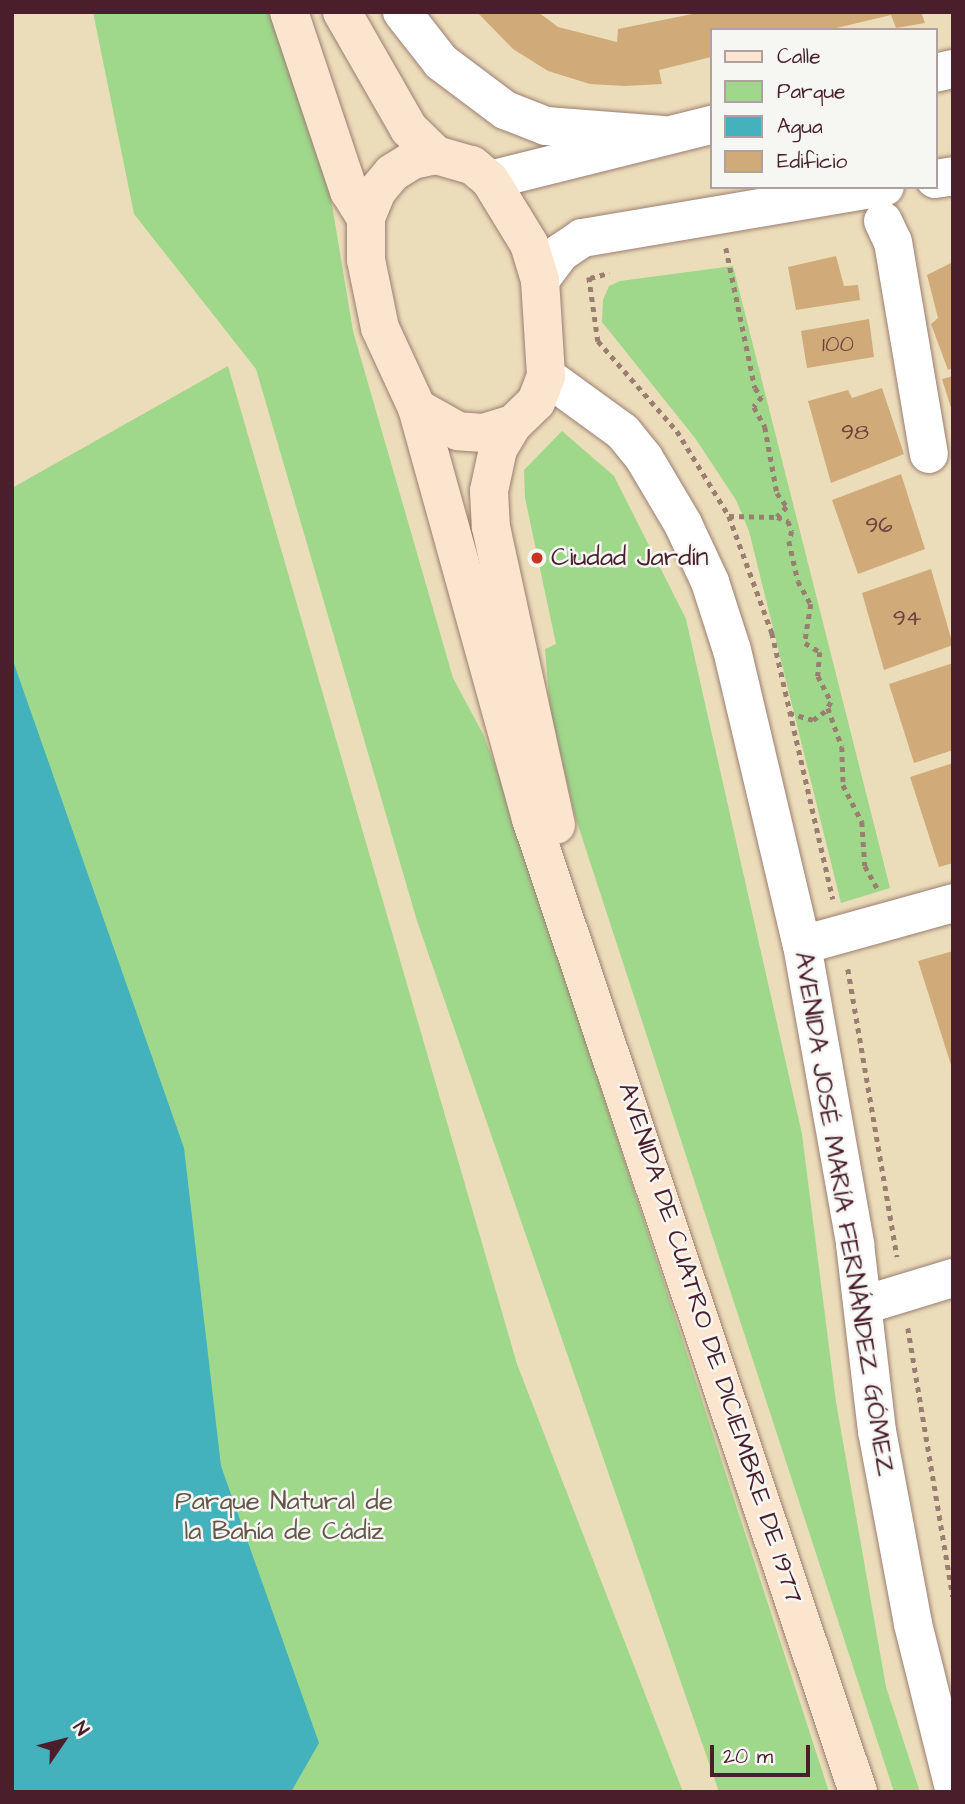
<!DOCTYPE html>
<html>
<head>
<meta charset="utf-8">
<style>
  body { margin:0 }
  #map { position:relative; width:965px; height:1804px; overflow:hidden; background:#ecddba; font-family:"Architects Daughter",sans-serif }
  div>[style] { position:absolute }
  .green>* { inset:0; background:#9fd88b }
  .water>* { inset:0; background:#43b2bc }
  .building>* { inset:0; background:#d0aa79 }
  .path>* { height:4.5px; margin-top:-2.25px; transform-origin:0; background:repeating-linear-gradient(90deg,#9b7e72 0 5px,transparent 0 10px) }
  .roads { filter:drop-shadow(0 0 2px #9b7e72) drop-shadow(0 0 2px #9b7e72) }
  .minor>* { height:38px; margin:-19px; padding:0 19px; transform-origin:19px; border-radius:19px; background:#fff }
  .tertiary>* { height:38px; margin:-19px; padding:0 19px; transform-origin:19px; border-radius:19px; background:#fff }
  .secondary>* { height:38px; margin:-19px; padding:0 19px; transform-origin:19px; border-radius:19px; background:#fbe5cf }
  .dots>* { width:19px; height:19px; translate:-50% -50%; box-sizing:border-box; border:4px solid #f6f6f2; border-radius:50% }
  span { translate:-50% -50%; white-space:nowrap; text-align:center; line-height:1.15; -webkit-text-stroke:5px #f6f6f2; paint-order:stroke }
  .number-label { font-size:23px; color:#6c423e }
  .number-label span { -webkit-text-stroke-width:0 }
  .poi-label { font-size:26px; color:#4a1f2b }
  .left { translate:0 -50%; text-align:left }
  .street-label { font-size:26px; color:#4a1f2b }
  .park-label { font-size:26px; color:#645648 }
  .frame { position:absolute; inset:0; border:14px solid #4a1f2b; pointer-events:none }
  .legend { position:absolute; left:710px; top:28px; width:228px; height:161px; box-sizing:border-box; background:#f6f6f2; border:2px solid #b1a0a2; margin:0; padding:9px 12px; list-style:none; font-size:21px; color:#4a1f2b }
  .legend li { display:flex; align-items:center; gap:14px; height:35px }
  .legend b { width:35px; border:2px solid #b1a0a2 }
  .north { position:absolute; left:28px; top:1706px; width:70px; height:70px; -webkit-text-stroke:5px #f6f6f2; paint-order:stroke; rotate:55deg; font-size:19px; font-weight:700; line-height:28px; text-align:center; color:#4a1f2b }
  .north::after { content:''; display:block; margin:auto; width:24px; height:32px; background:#4a1f2b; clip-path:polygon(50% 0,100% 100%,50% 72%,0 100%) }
  .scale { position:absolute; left:710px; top:1745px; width:100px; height:32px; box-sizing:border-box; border:4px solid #4a1f2b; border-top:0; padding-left:9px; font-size:21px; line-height:24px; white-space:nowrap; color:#4a1f2b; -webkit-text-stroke:5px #f6f6f2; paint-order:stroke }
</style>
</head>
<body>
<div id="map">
  <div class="green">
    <div style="clip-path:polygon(93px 12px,273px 12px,329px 187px,353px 331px,453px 678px,483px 734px,502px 783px,829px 1792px,719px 1792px,417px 921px,256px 369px,134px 214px)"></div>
    <div style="clip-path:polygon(733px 266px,890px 888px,841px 903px,749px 531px,736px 500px,695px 438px,602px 322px,603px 300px,609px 286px,620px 281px)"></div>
    <div style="clip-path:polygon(228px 366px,517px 1364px,683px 1792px,12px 1792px,12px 488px)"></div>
    <div style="clip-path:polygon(562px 431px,614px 476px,686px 619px,802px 1134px,836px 1402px,886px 1687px,920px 1792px,894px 1792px,575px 816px,550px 710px,545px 649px,556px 644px,525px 498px,524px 470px)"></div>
  </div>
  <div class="water">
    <div style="clip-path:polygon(12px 658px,184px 1148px,221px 1466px,319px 1743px,291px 1792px,12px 1792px)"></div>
  </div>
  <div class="building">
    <div style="clip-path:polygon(477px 12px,538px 12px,558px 27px,617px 42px,618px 29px,702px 12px,921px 12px,925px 23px,896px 28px,891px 15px,828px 30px,711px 30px,711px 57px,659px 70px,662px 84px,625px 86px,590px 84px,548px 71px,513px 49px)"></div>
    <div style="clip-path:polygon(836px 256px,844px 286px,858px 285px,860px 300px,796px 310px,788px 267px)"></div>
    <div style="clip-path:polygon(953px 262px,953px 368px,948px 370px,931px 324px,938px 318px,927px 275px)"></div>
    <div style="clip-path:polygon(869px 319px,874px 357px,807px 368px,801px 331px)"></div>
    <div style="clip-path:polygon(953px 376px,953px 410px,952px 411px,942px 379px)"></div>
    <div style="clip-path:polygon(882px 388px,904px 454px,831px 483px,808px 401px,848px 390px,852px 398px)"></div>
    <div style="clip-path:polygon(901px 474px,925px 549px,858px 574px,832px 500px)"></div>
    <div style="clip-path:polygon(931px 569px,953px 645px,884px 670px,862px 593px)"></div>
    <div style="clip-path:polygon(953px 663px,953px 750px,914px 763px,889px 684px)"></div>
    <div style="clip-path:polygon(953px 763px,953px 863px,939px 867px,910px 777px)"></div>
    <div style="clip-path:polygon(953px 951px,953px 1068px,952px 1068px,918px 961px)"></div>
  </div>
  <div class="path">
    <div style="left:726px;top:248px;width:143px;rotate:78.3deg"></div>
    <div style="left:755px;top:388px;width:11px;rotate:52deg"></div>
    <div style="left:762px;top:397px;width:13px;rotate:129deg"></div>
    <div style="left:754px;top:407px;width:23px;rotate:61deg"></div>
    <div style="left:765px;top:427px;width:67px;rotate:79.7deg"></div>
    <div style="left:777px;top:493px;width:17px;rotate:54deg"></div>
    <div style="left:787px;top:507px;width:14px;rotate:135deg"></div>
    <div style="left:777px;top:517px;width:12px;rotate:20deg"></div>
    <div style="left:788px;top:521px;width:11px;rotate:68deg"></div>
    <div style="left:792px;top:531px;width:10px;rotate:107deg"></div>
    <div style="left:789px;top:541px;width:41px;rotate:77.3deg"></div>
    <div style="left:798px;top:581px;width:26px;rotate:61deg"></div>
    <div style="left:811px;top:604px;width:39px;rotate:99deg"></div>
    <div style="left:805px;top:643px;width:17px;rotate:31deg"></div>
    <div style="left:820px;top:652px;width:24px;rotate:95deg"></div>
    <div style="left:818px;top:676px;width:29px;rotate:63deg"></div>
    <div style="left:831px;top:702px;width:7px;rotate:117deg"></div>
    <div style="left:828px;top:708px;width:41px;rotate:70.3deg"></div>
    <div style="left:842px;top:747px;width:38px;rotate:88deg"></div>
    <div style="left:843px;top:785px;width:42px;rotate:62.8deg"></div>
    <div style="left:862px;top:822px;width:44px;rotate:86.1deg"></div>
    <div style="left:865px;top:866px;width:25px;rotate:61deg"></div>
    <div style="left:589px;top:277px;width:65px;rotate:82deg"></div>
    <div style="left:598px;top:341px;width:120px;rotate:48.7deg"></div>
    <div style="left:677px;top:431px;width:100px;rotate:58.5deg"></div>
    <div style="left:729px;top:516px;width:125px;rotate:69.8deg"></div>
    <div style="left:772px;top:633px;width:273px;rotate:77.1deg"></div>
    <div style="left:590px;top:278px;width:20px;rotate:-15deg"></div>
    <div style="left:729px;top:516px;width:48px;rotate:1.2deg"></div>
    <div style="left:789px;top:713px;width:25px;rotate:16deg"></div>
    <div style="left:813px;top:720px;width:19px;rotate:-36deg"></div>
    <div style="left:848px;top:969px;width:292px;rotate:80.3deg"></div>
    <div style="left:908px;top:1328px;width:272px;rotate:80.5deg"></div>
  </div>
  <div class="roads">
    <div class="minor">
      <div style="left:402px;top:12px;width:63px;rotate:52deg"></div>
      <div style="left:441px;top:62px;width:80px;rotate:36.9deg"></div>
      <div style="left:505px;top:110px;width:44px;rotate:21.3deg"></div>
      <div style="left:546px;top:126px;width:117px;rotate:4.4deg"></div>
      <div style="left:883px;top:221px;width:23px;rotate:65deg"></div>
      <div style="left:893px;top:242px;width:215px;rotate:80.4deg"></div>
      <div style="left:802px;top:945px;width:157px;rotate:-15.5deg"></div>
      <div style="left:864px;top:1305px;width:93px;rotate:-16.9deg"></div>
    </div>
    <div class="tertiary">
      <div style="left:935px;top:73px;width:18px;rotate:-13deg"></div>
      <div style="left:935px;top:179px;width:18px;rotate:-9deg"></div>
      <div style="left:490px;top:180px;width:228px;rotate:-14deg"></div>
      <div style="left:540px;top:280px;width:34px;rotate:-53deg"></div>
      <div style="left:560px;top:253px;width:27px;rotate:-34deg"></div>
      <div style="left:582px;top:238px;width:307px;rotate:-9.6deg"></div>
      <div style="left:546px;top:376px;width:95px;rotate:36deg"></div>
      <div style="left:623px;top:432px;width:33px;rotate:51deg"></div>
      <div style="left:644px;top:458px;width:77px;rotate:59.4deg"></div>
      <div style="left:683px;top:524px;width:64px;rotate:65deg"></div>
      <div style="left:710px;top:582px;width:71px;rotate:72.1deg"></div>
      <div style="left:732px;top:650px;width:303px;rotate:76.7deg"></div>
      <div style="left:802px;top:945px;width:304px;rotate:79.9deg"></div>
      <div style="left:855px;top:1244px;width:188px;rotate:83.3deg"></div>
      <div style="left:877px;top:1431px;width:196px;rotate:79.4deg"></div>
      <div style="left:913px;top:1624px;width:165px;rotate:76deg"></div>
    </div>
    <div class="secondary">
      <div style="left:289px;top:12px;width:189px;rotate:71.5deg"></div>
      <div style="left:349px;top:191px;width:32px;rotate:58deg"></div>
      <div style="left:342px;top:12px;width:135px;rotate:60.2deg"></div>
      <div style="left:409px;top:129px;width:37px;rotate:44deg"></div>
      <div style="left:436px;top:155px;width:37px;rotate:16deg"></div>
      <div style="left:472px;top:165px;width:23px;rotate:40deg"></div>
      <div style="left:490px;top:180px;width:75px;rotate:58.6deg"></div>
      <div style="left:529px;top:244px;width:38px;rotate:73deg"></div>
      <div style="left:540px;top:280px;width:96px;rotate:86.4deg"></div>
      <div style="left:546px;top:376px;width:28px;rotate:111deg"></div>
      <div style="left:536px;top:402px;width:32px;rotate:136deg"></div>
      <div style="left:513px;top:424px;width:30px;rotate:163deg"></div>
      <div style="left:484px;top:433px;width:26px;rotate:-176deg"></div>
      <div style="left:458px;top:431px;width:47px;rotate:-150.7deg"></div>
      <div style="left:417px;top:408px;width:88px;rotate:-114.8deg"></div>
      <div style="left:380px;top:328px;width:69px;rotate:-101.6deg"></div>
      <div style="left:366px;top:260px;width:42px;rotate:-90deg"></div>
      <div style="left:366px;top:218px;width:29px;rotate:-68deg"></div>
      <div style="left:377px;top:191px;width:23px;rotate:-50deg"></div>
      <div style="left:392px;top:173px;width:25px;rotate:-32deg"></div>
      <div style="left:413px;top:160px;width:24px;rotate:-12deg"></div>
      <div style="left:417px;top:408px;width:427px;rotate:74.5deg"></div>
      <div style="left:531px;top:819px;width:1026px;rotate:71.42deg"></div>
      <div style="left:513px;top:424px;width:29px;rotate:121deg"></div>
      <div style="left:498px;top:449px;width:43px;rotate:102.1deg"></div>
      <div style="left:489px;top:491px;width:36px;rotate:87deg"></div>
      <div style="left:491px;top:527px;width:305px;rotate:77.7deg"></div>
    </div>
  </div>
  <div class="dots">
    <div style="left:537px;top:558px;background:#c8321e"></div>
  </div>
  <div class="number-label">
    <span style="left:838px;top:344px">100</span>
    <span style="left:855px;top:432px">98</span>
    <span style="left:879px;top:525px">96</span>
    <span style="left:907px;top:618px">94</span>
  </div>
  <div class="poi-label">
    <span class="left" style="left:551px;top:558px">Ciudad Jardín</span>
  </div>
  <div class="street-label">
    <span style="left:844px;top:1214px;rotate:81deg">AVENIDA JOSÉ MARÍA FERNÁNDEZ GÓMEZ</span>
    <span style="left:710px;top:1343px;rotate:72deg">AVENIDA DE CUATRO DE DICIEMBRE DE 1977</span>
  </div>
  <div class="park-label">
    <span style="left:284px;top:1517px">Parque Natural de<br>la Bahía de Cádiz</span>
  </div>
  <div class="frame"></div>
  <ul class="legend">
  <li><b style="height:9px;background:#fbe5cf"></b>Calle</li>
  <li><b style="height:19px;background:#9fd88b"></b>Parque</li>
  <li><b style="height:19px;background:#43b2bc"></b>Agua</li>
  <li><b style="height:19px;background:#d0aa79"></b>Edificio</li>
  </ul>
  <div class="north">N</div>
  <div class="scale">20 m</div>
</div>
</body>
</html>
